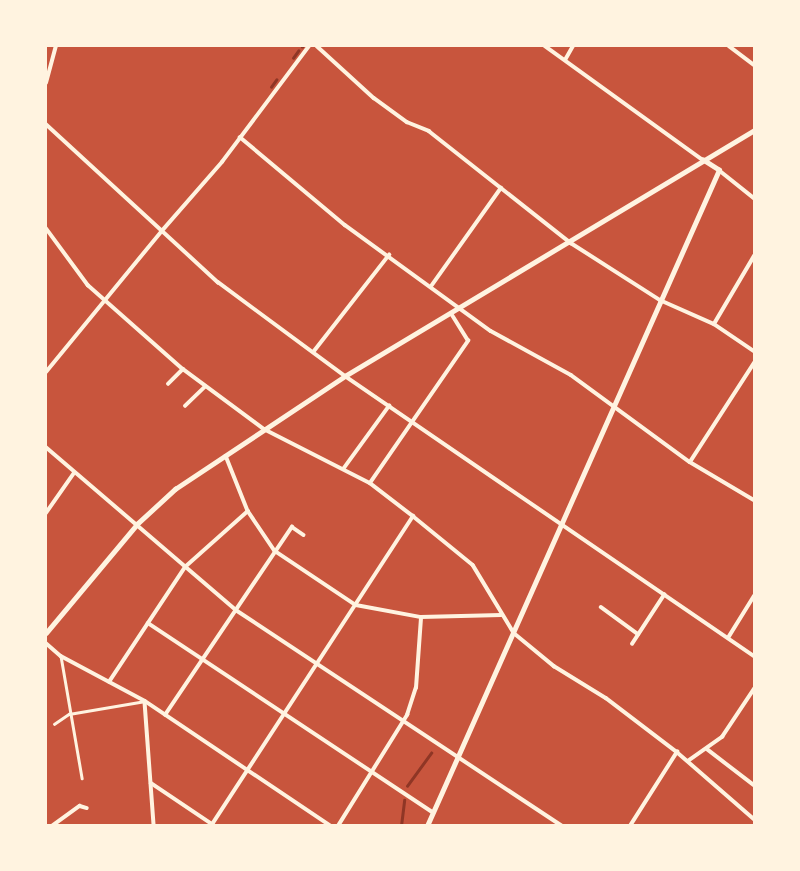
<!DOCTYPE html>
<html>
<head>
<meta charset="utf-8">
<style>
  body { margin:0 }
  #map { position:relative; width:800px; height:871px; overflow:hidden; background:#c8553d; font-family:"Varela Round",sans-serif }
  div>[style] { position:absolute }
  .stream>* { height:2.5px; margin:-1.25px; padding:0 1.25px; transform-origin:1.25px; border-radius:1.25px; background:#8f3625 }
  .pedestrian>* { height:2.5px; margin:-1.25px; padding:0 1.25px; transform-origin:1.25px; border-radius:1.25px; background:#fff3e0 }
  .minor>* { height:3.5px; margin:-1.75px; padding:0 1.75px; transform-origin:1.75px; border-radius:1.75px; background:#fff3e0 }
  .tertiary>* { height:3.5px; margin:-1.75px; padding:0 1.75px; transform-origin:1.75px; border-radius:1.75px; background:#fff3e0 }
  .secondary>* { height:4.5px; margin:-2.25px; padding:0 2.25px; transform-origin:2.25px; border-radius:2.25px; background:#fff3e0 }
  span { translate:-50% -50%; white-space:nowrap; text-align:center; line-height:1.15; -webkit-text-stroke:6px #fff3e0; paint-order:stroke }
  .frame { position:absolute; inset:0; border:47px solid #fff3e0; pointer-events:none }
</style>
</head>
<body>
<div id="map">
  <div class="stream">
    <div style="left:302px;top:47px;width:1px;rotate:-90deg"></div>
    <div style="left:293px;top:58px;width:9px;rotate:-54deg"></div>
    <div style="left:271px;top:87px;width:9px;rotate:-54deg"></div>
    <div style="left:407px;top:786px;width:41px;rotate:-54deg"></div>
    <div style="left:401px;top:826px;width:26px;rotate:-83deg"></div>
  </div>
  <div class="pedestrian">
    <div style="left:61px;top:656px;width:124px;rotate:80.2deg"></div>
    <div style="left:54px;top:724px;width:18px;rotate:-34deg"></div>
    <div style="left:69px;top:714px;width:77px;rotate:-9.7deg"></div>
  </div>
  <div class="minor">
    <div style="left:317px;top:46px;width:77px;rotate:42.4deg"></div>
    <div style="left:374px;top:98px;width:41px;rotate:36deg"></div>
    <div style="left:407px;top:122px;width:24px;rotate:22deg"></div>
    <div style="left:429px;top:131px;width:181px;rotate:38.3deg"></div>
    <div style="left:571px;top:243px;width:106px;rotate:32.6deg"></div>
    <div style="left:660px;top:300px;width:59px;rotate:24deg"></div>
    <div style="left:714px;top:324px;width:48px;rotate:34deg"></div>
    <div style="left:545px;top:46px;width:195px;rotate:35.8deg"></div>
    <div style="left:729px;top:46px;width:31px;rotate:37deg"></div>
    <div style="left:565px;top:60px;width:16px;rotate:-60deg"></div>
    <div style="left:46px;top:83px;width:38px;rotate:-75deg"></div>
    <div style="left:240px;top:137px;width:137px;rotate:40deg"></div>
    <div style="left:345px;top:225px;width:180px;rotate:36deg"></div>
    <div style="left:491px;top:331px;width:91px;rotate:28.8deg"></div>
    <div style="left:571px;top:375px;width:147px;rotate:36.2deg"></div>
    <div style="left:690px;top:462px;width:74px;rotate:30.7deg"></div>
    <div style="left:46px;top:228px;width:71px;rotate:53.6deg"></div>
    <div style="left:88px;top:285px;width:127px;rotate:41.5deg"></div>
    <div style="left:183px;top:369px;width:101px;rotate:36.5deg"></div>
    <div style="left:264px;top:429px;width:119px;rotate:27deg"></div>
    <div style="left:370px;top:483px;width:54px;rotate:37.5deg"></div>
    <div style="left:413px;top:516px;width:77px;rotate:39.2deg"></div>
    <div style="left:473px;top:565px;width:79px;rotate:58.9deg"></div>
    <div style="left:514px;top:633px;width:52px;rotate:39.5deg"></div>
    <div style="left:554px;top:666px;width:61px;rotate:31.6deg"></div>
    <div style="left:606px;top:698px;width:89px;rotate:37.3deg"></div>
    <div style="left:677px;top:752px;width:102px;rotate:41deg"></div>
    <div style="left:161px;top:232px;width:93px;rotate:-48.9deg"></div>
    <div style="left:222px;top:162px;width:145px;rotate:-53.1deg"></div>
    <div style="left:432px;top:285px;width:119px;rotate:-54.6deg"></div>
    <div style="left:714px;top:324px;width:79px;rotate:-59.5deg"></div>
    <div style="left:314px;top:351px;width:122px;rotate:-52deg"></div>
    <div style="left:345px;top:376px;width:496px;rotate:34.4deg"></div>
    <div style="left:168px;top:384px;width:21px;rotate:-45deg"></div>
    <div style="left:185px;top:406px;width:28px;rotate:-44deg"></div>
    <div style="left:226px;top:456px;width:59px;rotate:68.2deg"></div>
    <div style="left:248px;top:511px;width:48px;rotate:56deg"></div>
    <div style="left:275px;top:551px;width:97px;rotate:33.7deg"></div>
    <div style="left:356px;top:605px;width:66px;rotate:10.5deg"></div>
    <div style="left:421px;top:617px;width:80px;rotate:-1.4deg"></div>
    <div style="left:690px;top:462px;width:118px;rotate:-57.1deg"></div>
    <div style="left:344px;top:468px;width:77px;rotate:-54deg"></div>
    <div style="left:370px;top:483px;width:173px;rotate:-55.4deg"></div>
    <div style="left:468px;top:341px;width:32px;rotate:-122deg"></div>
    <div style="left:46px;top:513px;width:49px;rotate:-55deg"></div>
    <div style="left:601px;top:607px;width:46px;rotate:36.1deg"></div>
    <div style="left:148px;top:623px;width:342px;rotate:33.6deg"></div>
    <div style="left:728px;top:638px;width:49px;rotate:-58.2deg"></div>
    <div style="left:46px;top:643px;width:20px;rotate:41deg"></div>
    <div style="left:61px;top:656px;width:95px;rotate:28.2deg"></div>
    <div style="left:145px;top:701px;width:224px;rotate:33.9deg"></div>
    <div style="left:632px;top:644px;width:59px;rotate:-56.9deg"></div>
    <div style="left:109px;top:682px;width:138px;rotate:-56.5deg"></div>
    <div style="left:185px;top:567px;width:84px;rotate:-41.6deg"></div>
    <div style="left:145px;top:702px;width:124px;rotate:85.8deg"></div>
    <div style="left:165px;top:715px;width:227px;rotate:-56deg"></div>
    <div style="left:292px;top:527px;width:14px;rotate:34deg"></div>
    <div style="left:707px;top:749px;width:59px;rotate:37.5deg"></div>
    <div style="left:688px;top:761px;width:42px;rotate:-35.2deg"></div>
    <div style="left:722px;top:737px;width:58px;rotate:-56.3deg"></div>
    <div style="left:151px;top:783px;width:77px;rotate:33.9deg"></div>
    <div style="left:52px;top:826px;width:34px;rotate:-36deg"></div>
    <div style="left:80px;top:806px;width:7px;rotate:16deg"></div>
    <div style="left:211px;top:826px;width:370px;rotate:-56.9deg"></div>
    <div style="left:338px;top:826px;width:131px;rotate:-58.1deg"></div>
    <div style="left:407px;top:715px;width:28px;rotate:-72deg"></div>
    <div style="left:416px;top:688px;width:70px;rotate:-85.9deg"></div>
  </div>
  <div class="tertiary">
    <div style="left:46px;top:124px;width:234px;rotate:42.6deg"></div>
    <div style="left:218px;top:282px;width:158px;rotate:36.5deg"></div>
    <div style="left:719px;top:170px;width:45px;rotate:38.7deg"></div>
    <div style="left:46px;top:372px;width:181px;rotate:-50.6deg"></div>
    <div style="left:46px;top:447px;width:250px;rotate:40.6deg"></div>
    <div style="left:236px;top:610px;width:391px;rotate:33.5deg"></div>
    <div style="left:630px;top:826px;width:88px;rotate:-57.6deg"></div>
  </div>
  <div class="secondary">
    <div style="left:46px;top:633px;width:142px;rotate:-50.1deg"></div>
    <div style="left:137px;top:524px;width:52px;rotate:-42.6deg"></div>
    <div style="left:175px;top:489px;width:204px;rotate:-33.6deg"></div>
    <div style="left:345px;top:376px;width:477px;rotate:-31deg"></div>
    <div style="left:427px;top:826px;width:718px;rotate:-66.01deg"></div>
    <div style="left:719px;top:170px;width:19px;rotate:-148deg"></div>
  </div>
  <div class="frame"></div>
</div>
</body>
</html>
